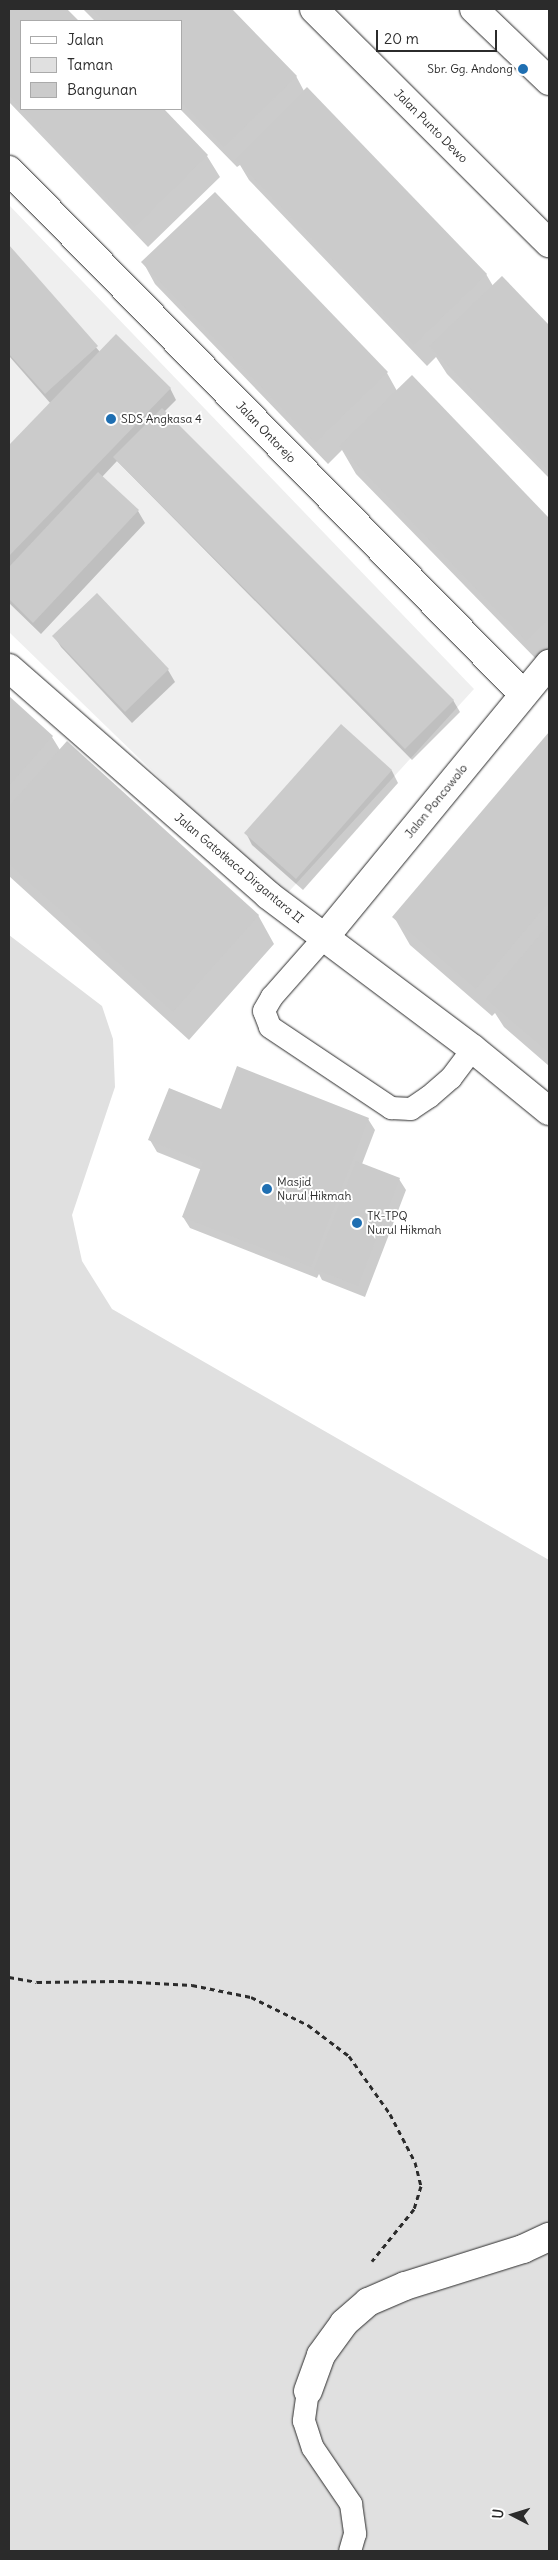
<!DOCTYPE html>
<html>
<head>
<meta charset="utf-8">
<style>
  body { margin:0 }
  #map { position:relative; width:558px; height:2560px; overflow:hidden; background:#fff; font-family:Delius,sans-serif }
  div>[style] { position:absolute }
  .built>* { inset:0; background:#efefef }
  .green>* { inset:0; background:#e0e0e0 }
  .shadow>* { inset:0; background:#0003 }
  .building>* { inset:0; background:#cbcbcb }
  .path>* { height:3px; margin-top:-1.5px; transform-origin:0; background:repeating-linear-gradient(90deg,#2b2b2b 0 5px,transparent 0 9px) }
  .roads { filter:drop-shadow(0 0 1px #2b2b2b) drop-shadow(0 0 1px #2b2b2b) }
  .service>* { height:22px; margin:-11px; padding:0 11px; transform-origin:11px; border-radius:11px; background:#fff }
  .pedestrian>* { height:28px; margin:-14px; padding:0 14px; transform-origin:14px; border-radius:14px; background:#fff }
  .minor>* { height:28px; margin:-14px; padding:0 14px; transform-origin:14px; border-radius:14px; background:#fff }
  .primary>* { height:28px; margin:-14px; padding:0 14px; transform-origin:14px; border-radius:14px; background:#fff }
  .dots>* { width:14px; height:14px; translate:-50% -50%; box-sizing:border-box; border:2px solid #fff; border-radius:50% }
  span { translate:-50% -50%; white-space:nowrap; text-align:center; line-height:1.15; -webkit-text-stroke:4px #fff; paint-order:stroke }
  .poi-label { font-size:12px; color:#2b2b2b }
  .right { translate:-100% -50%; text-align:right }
  .left { translate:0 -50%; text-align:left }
  .street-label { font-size:12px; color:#2b2b2b }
  .frame { position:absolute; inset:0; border:10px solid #2b2b2b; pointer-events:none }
  .legend { position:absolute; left:20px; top:20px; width:162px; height:90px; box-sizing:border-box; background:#fff; border:1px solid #aaa; margin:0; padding:6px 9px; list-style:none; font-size:15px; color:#2b2b2b }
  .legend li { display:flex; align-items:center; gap:10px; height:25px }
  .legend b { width:25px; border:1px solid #aaa }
  .north { position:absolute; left:488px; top:2490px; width:50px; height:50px; -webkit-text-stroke:4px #fff; paint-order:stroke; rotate:275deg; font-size:14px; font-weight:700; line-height:20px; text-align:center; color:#2b2b2b }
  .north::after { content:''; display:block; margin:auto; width:18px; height:22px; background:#2b2b2b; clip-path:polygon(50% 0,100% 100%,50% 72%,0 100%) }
  .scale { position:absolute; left:376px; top:30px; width:121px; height:22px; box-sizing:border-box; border:2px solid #2b2b2b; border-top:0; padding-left:6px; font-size:15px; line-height:18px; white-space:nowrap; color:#2b2b2b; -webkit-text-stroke:4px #fff; paint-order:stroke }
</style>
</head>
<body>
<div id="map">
  <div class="built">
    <div style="clip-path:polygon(9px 205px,474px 689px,283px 898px,9px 632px)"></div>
  </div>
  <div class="green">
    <div style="clip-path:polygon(9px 935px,102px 1006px,113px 1039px,115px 1087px,72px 1215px,82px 1261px,112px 1309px,549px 1560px,549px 2551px,9px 2551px)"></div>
  </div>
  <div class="shadow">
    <div style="clip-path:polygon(9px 9px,65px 9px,77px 21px,21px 21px,21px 109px,162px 109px,207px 156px,220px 177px,148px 247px,9px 102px)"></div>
    <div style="clip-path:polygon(83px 9px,231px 9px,296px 76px,304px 91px,486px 274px,493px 286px,502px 277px,549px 327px,549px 478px,447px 374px,436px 357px,427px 366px,249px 180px,240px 165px,237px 167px,180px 109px,181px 21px,95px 21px)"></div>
    <div style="clip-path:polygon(215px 194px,387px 373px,397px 391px,412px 377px,549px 520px,549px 652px,539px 662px,356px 474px,342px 450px,328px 464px,155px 284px,143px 262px)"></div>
    <div style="clip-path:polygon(9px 247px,100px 352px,170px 388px,176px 400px,164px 412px,453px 700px,460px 712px,412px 760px,117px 461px,102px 477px,138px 511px,145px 523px,41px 634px,9px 603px,9px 447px,51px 404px,9px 356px)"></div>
    <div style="clip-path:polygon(97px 595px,168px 670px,175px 682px,132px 723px,61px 647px,54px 636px)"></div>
    <div style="clip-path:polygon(9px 698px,52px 737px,60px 750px,258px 915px,274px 944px,189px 1040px,9px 876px)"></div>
    <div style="clip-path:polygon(341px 726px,392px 771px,398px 783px,303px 890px,252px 845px,246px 833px)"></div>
    <div style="clip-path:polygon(549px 734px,549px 1066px,504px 1027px,495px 1013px,492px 1016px,410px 945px,394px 917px)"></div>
    <div style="clip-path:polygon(221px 1110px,368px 1119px,375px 1130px,362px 1164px,399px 1179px,406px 1190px,365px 1297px,322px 1280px,319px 1274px,317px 1278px,190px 1228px,183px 1217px,202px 1170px,157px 1152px,150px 1140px)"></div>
  </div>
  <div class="building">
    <div style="clip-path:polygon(9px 9px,67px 9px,79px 21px,21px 21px,21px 108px,9px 95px)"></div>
    <div style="clip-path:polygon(91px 9px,232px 9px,297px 76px,224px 147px,181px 102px,181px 21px,103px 21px)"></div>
    <div style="clip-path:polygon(307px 87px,487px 274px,414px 345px,235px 159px)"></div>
    <div style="clip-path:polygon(22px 109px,164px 109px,208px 155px,135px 227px)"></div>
    <div style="clip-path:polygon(215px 192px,388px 372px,315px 443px,141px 262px)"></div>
    <div style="clip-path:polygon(9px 245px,98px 346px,45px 394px,9px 354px)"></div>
    <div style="clip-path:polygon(502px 276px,549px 325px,549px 471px,429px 346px)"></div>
    <div style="clip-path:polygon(116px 334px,171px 388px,9px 556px,9px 445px)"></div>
    <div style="clip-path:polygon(412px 375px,549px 518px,549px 619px,526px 641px,339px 446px)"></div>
    <div style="clip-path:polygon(162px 408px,454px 700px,405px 749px,113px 457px)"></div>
    <div style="clip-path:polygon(98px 472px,139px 510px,33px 623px,9px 599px,9px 567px)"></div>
    <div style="clip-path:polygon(97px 593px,169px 669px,125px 712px,52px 636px)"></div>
    <div style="clip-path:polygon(9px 696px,53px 736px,9px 786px)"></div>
    <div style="clip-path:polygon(341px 724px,392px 770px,296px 879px,244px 833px)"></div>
    <div style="clip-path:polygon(549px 732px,549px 902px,476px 989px,392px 917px)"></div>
    <div style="clip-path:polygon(67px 741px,259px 915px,173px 1012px,9px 864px,9px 806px)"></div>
    <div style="clip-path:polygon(549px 924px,549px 1053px,486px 999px)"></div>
    <div style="clip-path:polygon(237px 1066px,369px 1118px,311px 1267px,182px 1217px,203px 1162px,148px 1140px,169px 1088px,221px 1109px)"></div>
    <div style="clip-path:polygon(356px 1161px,400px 1178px,358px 1286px,314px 1269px)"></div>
  </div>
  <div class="path">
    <div style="left:9px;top:1977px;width:28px;rotate:10deg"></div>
    <div style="left:37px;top:1982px;width:82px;rotate:-0.7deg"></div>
    <div style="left:119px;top:1981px;width:73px;rotate:3.1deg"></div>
    <div style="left:192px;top:1985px;width:60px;rotate:11.5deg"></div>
    <div style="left:251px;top:1997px;width:64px;rotate:26.2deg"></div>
    <div style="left:308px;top:2025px;width:51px;rotate:37.1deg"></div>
    <div style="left:349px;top:2056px;width:71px;rotate:54.7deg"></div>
    <div style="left:390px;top:2114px;width:54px;rotate:62.5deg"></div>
    <div style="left:415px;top:2162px;width:25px;rotate:76deg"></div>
    <div style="left:421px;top:2186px;width:24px;rotate:107deg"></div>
    <div style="left:414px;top:2209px;width:67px;rotate:128.9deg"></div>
  </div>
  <div class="roads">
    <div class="service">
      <div style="left:324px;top:938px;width:79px;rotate:131.4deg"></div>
      <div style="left:272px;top:997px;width:16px;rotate:120deg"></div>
      <div style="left:264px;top:1011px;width:17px;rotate:69deg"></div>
      <div style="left:270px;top:1027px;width:146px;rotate:33.8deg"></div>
      <div style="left:391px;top:1108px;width:20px;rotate:3deg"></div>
      <div style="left:411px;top:1109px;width:22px;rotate:-34deg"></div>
      <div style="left:429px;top:1097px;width:29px;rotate:-41deg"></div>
      <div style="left:451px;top:1078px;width:36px;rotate:-53deg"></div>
      <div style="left:308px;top:2391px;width:30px;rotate:98deg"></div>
      <div style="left:304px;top:2421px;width:28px;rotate:72deg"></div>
      <div style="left:313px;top:2448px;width:68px;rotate:55.8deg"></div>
      <div style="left:351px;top:2504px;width:30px;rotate:82deg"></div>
      <div style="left:355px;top:2534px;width:18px;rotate:106deg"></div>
    </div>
    <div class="pedestrian">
      <div style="left:308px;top:2391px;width:38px;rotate:-70deg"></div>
      <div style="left:321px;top:2355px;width:39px;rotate:-54deg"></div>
      <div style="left:344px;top:2323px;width:32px;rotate:-41deg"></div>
      <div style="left:368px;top:2302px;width:40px;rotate:-23.4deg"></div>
      <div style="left:405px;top:2286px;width:124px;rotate:-17.4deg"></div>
      <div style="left:523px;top:2249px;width:29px;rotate:-25deg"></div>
    </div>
    <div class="minor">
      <div style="left:314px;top:9px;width:332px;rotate:44.9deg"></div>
      <div style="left:9px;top:170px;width:734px;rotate:45.55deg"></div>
      <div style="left:9px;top:668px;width:344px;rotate:41.2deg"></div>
      <div style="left:268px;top:895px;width:256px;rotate:36.9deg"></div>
      <div style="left:473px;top:1049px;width:98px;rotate:39.2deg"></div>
      <div style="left:324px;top:938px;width:355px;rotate:-50.6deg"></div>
    </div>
    <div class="primary">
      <div style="left:474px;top:9px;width:104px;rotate:43.8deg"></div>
    </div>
  </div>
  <div class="dots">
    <div style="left:523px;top:69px;background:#1f6fb2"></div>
    <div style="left:111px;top:419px;background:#1f6fb2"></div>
    <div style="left:267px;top:1189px;background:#1f6fb2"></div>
    <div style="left:357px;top:1223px;background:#1f6fb2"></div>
  </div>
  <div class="poi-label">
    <span class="right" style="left:513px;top:69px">Sbr. Gg. Andong</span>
    <span class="left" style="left:121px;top:419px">SDS Angkasa 4</span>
    <span class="left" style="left:277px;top:1189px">Masjid<br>Nurul Hikmah</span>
    <span class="left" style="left:367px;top:1223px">TK-TPQ<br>Nurul Hikmah</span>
  </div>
  <div class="street-label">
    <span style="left:431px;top:126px;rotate:45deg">Jalan Punto Dewo</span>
    <span style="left:266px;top:432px;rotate:46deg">Jalan Ontorejo</span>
    <span style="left:436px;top:801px;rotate:-51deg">Jalan Poncowolo</span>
    <span style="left:239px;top:868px;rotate:40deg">Jalan Gatotkaca Dirgantara II</span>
  </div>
  <div class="frame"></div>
  <ul class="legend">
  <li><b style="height:6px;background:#fff"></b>Jalan</li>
  <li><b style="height:14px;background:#e0e0e0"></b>Taman</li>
  <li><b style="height:14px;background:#cbcbcb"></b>Bangunan</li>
  </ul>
  <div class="north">U</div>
  <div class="scale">20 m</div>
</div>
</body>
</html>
